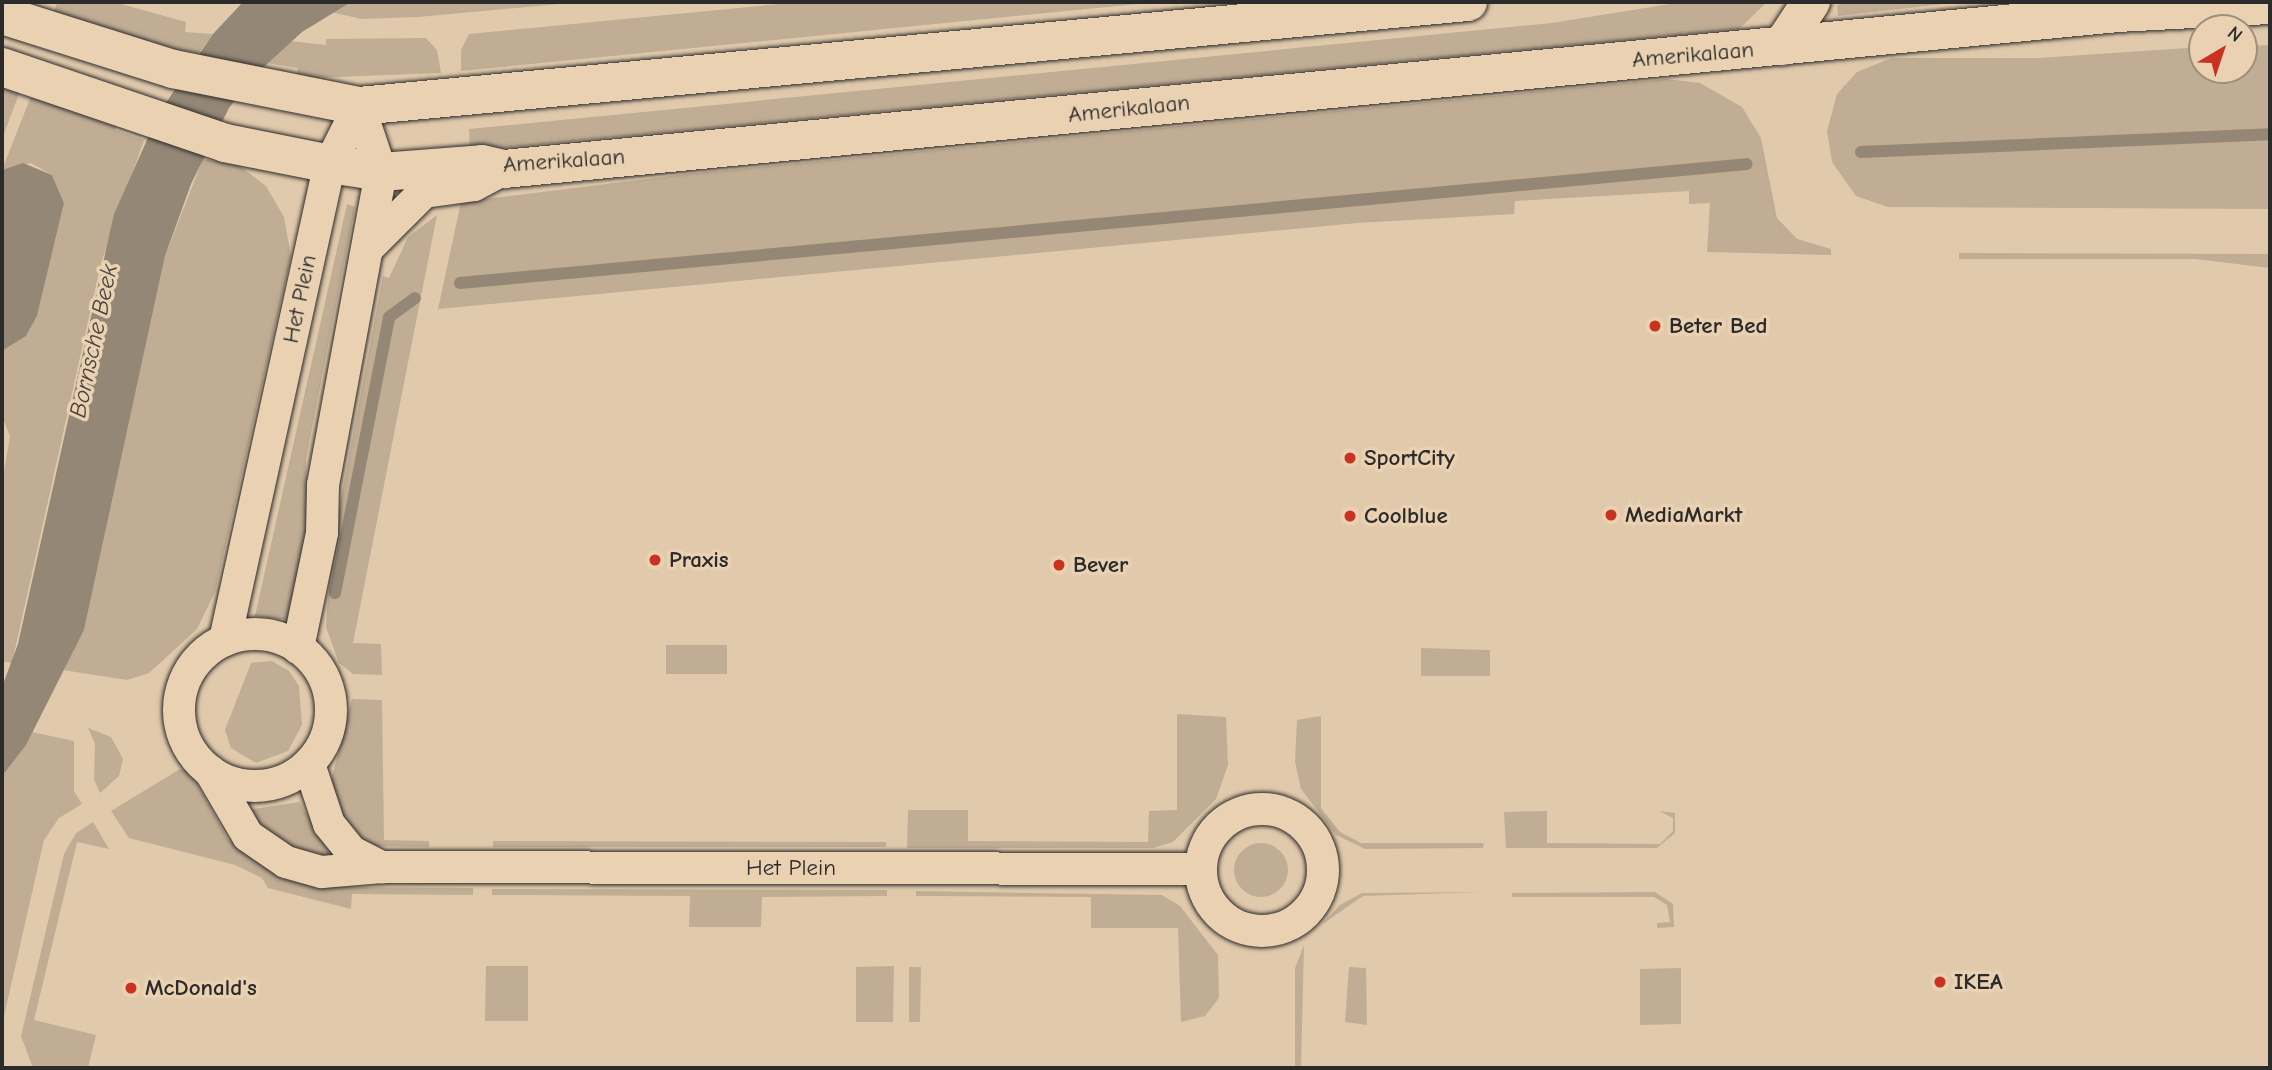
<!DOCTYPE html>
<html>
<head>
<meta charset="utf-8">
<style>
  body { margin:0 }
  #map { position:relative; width:2272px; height:1070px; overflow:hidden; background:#e1caac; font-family:"Comic Neue",sans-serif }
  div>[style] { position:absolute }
  .green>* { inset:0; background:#c0ad94 }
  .round { border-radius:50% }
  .water>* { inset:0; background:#948776 }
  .stream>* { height:12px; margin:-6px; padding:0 6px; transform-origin:6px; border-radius:6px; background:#948776 }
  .roads { filter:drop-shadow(0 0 2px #2b2b2b) drop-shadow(0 0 2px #2b2b2b) }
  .minor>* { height:32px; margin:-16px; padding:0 16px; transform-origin:16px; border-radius:16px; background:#e9d1b1 }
  .minor>.ring { margin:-16px; padding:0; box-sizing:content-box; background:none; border:32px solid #e9d1b1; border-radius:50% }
  .secondary>* { height:38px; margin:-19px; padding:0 19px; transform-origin:19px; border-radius:19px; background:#e9d1b1 }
  .dots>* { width:19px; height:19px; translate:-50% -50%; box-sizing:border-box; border:4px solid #e9d1b1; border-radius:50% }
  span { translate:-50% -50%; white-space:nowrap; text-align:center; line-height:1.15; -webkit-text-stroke:7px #e9d1b1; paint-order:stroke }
  .street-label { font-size:23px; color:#2b2b2b }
  .poi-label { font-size:23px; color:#2b2b2b; font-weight:700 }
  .left { translate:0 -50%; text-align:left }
  .water-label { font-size:24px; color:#45423e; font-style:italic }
  .frame { position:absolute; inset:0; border:4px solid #2b2b2b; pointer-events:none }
  .north { position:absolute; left:2188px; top:14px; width:70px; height:70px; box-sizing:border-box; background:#e9d1b1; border:2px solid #9d8f7b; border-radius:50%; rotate:39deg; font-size:19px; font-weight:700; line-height:28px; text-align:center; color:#2b2b2b }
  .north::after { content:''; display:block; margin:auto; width:24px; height:32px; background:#c8321e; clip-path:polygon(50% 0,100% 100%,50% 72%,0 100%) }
</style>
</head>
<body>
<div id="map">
  <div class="green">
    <div style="clip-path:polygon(57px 2px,114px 2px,186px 22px,185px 32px,213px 34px,199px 53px,173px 49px,52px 20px)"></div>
    <div style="clip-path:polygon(351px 2px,581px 2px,418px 17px,362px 19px,331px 12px)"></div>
    <div style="clip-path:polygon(799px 2px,1158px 2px,461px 71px,461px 50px,469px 34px)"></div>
    <div style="clip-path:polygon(1682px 2px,1767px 2px,1739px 29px,470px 151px,469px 129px,1552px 23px)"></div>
    <div style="clip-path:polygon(1849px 2px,1961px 2px,1838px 16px,1837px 5px)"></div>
    <div style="clip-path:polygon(426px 38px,437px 50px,441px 73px,310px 78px,297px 76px,298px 68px,267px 63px,290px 41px,326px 45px,326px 39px)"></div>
    <div style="clip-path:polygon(2270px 45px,2270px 209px,1888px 207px,1856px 196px,1832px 162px,1827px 131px,1837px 94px,1857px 72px,1891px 58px,2038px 58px,2202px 47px,2202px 70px,2244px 70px,2244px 46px)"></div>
    <div style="clip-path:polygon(2px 79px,22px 86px,2px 139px)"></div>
    <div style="clip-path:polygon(1667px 79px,1700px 83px,1742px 107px,1761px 138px,1777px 218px,1797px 239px,1831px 249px,1831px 255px,1707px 252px,1710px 203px,1689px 204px,1689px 191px,1515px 201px,1514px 214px,1358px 223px,438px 309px,461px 202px,687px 174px)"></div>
    <div style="clip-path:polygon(33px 91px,119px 120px,115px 130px,144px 140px,101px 263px,12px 663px,2px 661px,2px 484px,10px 436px,2px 416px,2px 351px,26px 336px,37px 316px,64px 203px,52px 175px,31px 163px,2px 170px)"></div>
    <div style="clip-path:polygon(203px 159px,240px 166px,266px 186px,284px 217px,291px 256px,215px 592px,197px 629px,149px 673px,127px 680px,63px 670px,84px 630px,165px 256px)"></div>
    <div style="clip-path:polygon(347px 204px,355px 207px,306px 459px,308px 547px,289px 620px,255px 616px)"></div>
    <div style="clip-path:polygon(437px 215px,353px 643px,381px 644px,382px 675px,353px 674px,339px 663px,326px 627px,331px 552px,383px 276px,389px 278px,408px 237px)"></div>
    <div style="clip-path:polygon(1959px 253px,2270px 254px,2270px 268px,2195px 259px,1959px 259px)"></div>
    <div style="clip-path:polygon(666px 645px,727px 645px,727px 674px,666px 674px)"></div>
    <div style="clip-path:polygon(1421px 648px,1490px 650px,1490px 676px,1421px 676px)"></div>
    <div style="clip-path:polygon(272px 661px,289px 671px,299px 686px,302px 725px,288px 751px,256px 763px,231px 748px,225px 730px,251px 663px)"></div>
    <div style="clip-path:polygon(352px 699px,382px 700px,384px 840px,429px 841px,429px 847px,376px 846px,360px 838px,341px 815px,331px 781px)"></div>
    <div style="clip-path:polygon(1177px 714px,1226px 717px,1228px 765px,1216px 799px,1173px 842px,1153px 848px,907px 848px,908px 810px,968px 810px,968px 841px,1148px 842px,1149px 811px,1177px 810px)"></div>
    <div style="clip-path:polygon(1321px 716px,1321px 808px,1340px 832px,1361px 843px,1484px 843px,1483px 848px,1365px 849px,1336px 835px,1301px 789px,1295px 762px,1297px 720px)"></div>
    <div style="clip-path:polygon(88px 728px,111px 737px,123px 759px,119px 776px,100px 793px,94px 780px,95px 744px)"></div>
    <div style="clip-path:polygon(32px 732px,74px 741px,74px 791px,82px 804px,59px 818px,44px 840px,2px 1025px,2px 776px)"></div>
    <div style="clip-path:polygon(180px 769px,190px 772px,228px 839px,279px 874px,323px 887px,473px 888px,473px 895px,352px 894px,351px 909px,268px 888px,262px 878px,235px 865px,129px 838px,111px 811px)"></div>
    <div style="clip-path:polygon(299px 802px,329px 848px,328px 858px,303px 855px,260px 827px,248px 810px)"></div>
    <div style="clip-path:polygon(1547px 811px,1547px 843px,1660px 844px,1673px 831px,1673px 818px,1659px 811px,1675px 813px,1675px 833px,1657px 848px,1506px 848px,1504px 812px)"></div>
    <div style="clip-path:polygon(93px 822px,109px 849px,77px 842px,34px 1020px,96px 1035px,88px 1068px,33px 1068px,21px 1036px,64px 854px,76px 833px)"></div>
    <div style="clip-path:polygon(493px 841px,499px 841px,886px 842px,886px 847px,493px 847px)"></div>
    <div class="round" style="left:1234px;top:843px;width:54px;height:54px"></div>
    <div style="clip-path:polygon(492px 889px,887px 890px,887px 896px,762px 897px,761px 927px,689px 927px,690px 896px,492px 895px)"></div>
    <div style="clip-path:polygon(916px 891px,1162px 895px,1180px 906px,1218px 955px,1219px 998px,1205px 1016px,1181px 1022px,1178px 928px,1091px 928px,1091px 897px,916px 896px)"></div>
    <div style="clip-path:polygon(1482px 892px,1363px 896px,1321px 925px,1340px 905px,1362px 893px)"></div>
    <div style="clip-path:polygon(1655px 892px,1673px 904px,1674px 927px,1657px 928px,1657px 923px,1670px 922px,1667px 905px,1654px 897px,1512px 897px,1512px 893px)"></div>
    <div style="clip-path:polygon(1304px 945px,1301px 1068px,1295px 1068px,1295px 968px)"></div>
    <div style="clip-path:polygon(486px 966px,528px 966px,528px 1021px,485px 1021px)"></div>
    <div style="clip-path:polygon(894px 966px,893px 1022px,856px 1022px,856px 967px)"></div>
    <div style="clip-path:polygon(909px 967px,921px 967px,920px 1022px,909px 1022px)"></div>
    <div style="clip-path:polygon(1349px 967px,1366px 968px,1367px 1025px,1345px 1022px)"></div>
    <div style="clip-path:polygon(1681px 968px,1681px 1024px,1640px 1025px,1640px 969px)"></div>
  </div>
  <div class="water">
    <div style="clip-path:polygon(243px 2px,351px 2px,302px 32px,254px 76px,229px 108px,191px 184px,165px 256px,84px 630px,26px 745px,2px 776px,2px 687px,18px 644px,114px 214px,159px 113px,213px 34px)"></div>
    <div style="clip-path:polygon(23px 163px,52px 175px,64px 203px,37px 316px,26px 336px,2px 351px,2px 170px)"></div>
  </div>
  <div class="stream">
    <div style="left:1861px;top:152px;width:409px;rotate:-2.5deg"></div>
    <div style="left:460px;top:283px;width:1292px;rotate:-5.28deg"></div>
    <div style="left:335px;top:593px;width:281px;rotate:-78.9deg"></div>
    <div style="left:389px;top:317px;width:32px;rotate:-36deg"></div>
  </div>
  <div class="roads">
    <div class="minor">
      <div style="left:368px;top:248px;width:79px;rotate:-45deg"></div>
      <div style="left:424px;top:192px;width:50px;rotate:-8deg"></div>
      <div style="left:474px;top:185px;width:34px;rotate:-28deg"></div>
      <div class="ring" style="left:179px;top:634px;width:120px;height:120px"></div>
      <div style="left:225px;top:640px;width:487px;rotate:-77.6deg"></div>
      <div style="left:330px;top:164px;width:65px;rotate:-63.4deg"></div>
      <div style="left:298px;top:648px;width:117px;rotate:-78.2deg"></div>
      <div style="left:322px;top:533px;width:48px;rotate:-88.8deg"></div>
      <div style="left:323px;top:485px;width:318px;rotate:-79.5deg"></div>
      <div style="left:381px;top:172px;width:70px;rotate:-108.4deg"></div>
      <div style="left:309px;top:764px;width:63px;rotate:71.6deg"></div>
      <div style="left:329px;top:824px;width:36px;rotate:51deg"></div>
      <div style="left:352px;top:852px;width:34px;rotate:27deg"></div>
      <div style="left:210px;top:771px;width:75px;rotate:59.7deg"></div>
      <div style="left:248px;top:836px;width:46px;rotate:34.4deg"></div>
      <div style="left:286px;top:862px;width:37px;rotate:16deg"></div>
      <div style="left:322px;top:872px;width:60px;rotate:-4.8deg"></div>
      <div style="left:382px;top:867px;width:819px;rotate:0.14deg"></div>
      <div class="ring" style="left:1201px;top:809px;width:90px;height:90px"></div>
    </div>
    <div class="secondary">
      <div style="left:2px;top:15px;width:179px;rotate:17.5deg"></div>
      <div style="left:173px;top:69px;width:190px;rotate:11.3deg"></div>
      <div style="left:359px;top:106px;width:1114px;rotate:-5.36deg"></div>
      <div style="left:1782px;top:46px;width:53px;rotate:-56.6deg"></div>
      <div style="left:2px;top:67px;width:236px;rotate:18.8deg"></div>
      <div style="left:225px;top:143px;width:107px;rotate:11.3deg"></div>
      <div style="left:330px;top:164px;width:52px;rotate:8.9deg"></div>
      <div style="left:381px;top:172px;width:101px;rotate:-4.5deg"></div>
      <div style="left:482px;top:164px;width:23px;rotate:13deg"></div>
      <div style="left:504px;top:169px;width:1621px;rotate:-5.52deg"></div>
      <div style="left:2117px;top:13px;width:153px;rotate:-3deg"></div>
    </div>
  </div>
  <div class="dots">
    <div style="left:1655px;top:326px;background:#c8321e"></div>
    <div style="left:1350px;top:458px;background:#c8321e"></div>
    <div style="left:1611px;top:515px;background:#c8321e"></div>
    <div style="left:1350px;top:516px;background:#c8321e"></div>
    <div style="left:655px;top:560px;background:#c8321e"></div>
    <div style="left:1059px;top:565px;background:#c8321e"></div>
    <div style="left:1940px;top:982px;background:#c8321e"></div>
    <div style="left:131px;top:988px;background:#c8321e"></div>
  </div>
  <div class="street-label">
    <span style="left:1693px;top:55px;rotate:-5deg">Amerikalaan</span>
    <span style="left:1129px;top:109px;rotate:-6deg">Amerikalaan</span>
    <span style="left:564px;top:161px;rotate:-4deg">Amerikalaan</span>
    <span style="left:300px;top:299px;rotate:-78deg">Het Plein</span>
    <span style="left:791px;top:868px">Het Plein</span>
  </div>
  <div class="poi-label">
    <span class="left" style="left:1669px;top:326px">Beter Bed</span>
    <span class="left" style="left:1364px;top:458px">SportCity</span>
    <span class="left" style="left:1625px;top:515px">MediaMarkt</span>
    <span class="left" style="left:1364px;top:516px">Coolblue</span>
    <span class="left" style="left:669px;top:560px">Praxis</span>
    <span class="left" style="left:1073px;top:565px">Bever</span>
    <span class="left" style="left:1954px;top:982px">IKEA</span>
    <span class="left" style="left:145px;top:988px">McDonald's</span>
  </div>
  <div class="water-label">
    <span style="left:94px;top:341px;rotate:-78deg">Bornsche Beek</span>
  </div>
  <div class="frame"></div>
  <div class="north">N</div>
</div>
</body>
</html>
